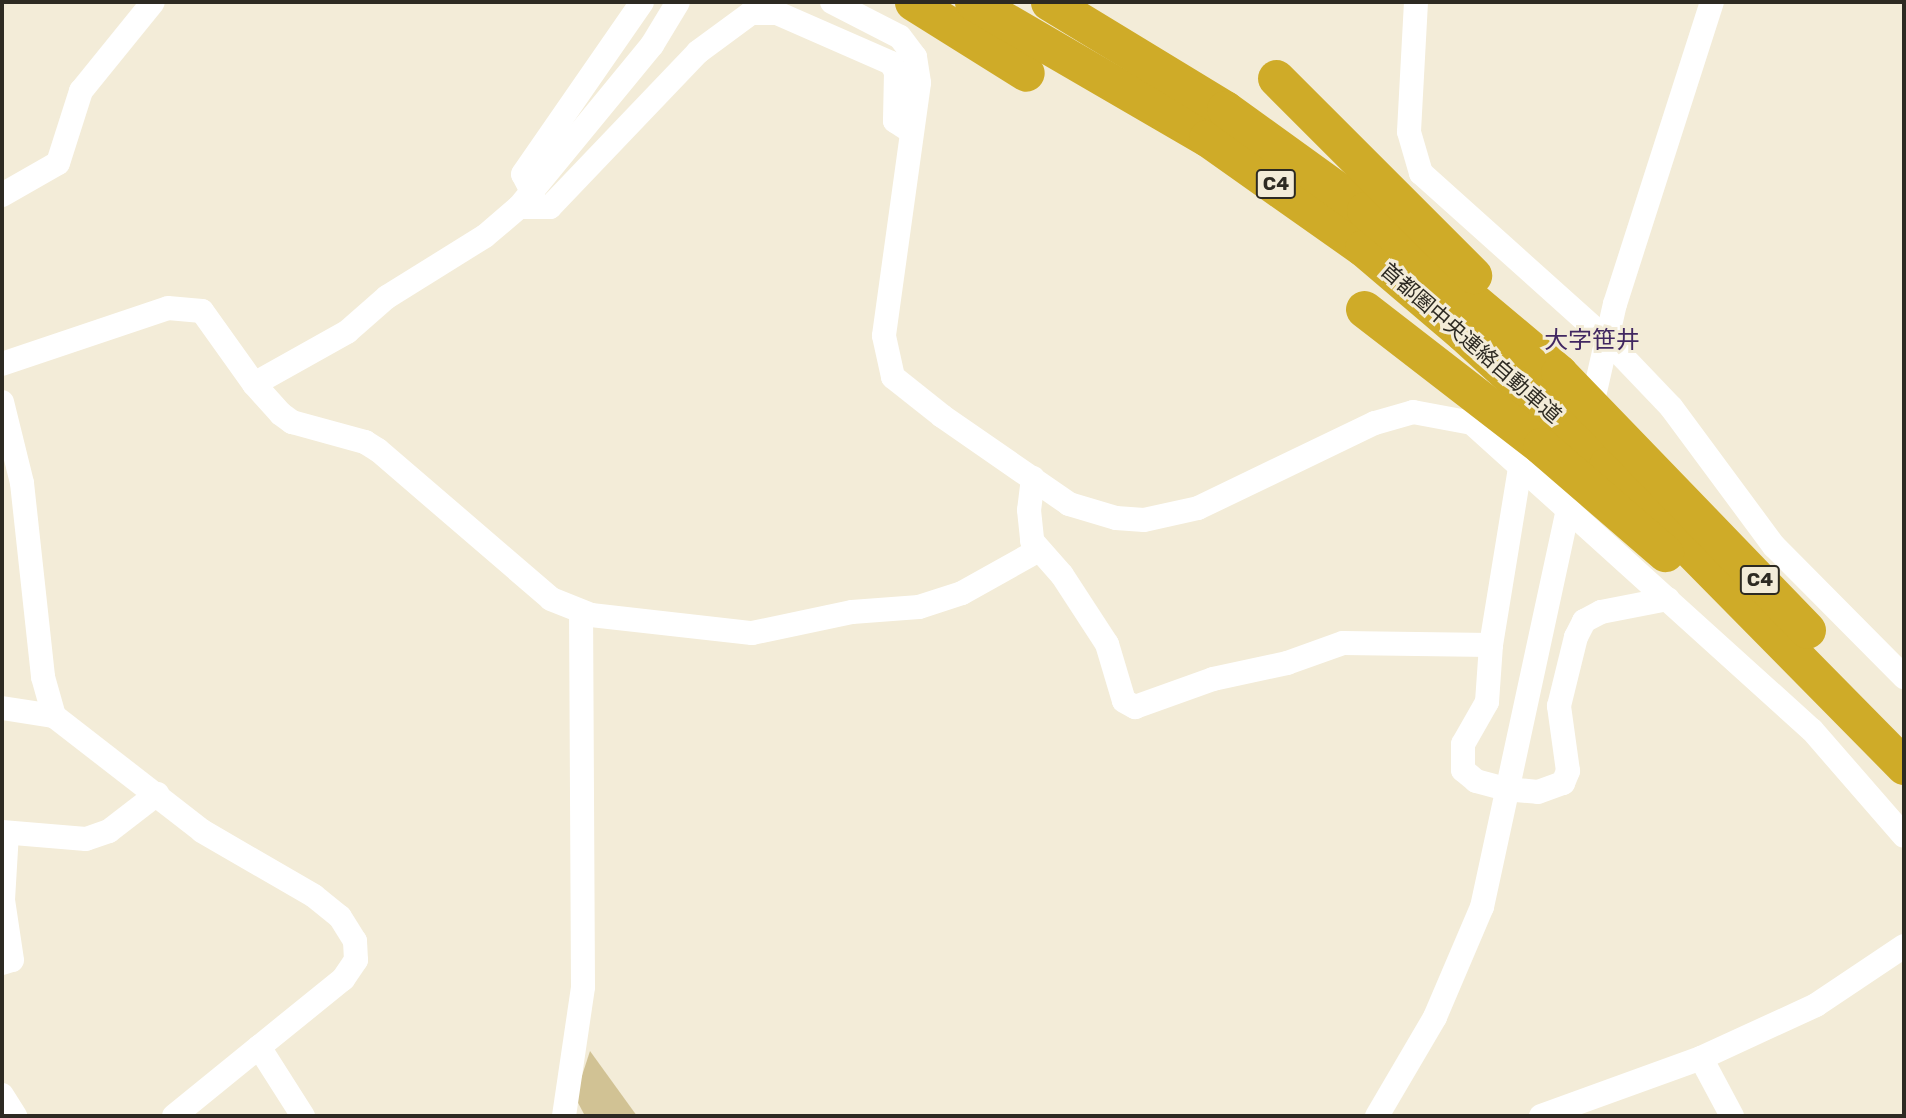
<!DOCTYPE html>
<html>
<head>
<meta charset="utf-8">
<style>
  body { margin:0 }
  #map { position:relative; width:1906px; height:1118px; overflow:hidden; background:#f3ecd8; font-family:Rubik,"Noto Sans JP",sans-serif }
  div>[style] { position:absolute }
  .green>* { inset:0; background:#d1c294 }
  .minor>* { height:24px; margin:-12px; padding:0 12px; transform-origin:12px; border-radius:12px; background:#fff }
  .highway>* { height:37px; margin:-18.5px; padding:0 18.5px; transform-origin:18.5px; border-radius:18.5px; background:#cfab28 }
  span { translate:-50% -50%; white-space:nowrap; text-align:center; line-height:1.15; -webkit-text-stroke:6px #f3ecd8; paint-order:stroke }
  .shield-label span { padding:2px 5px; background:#f3ecd8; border:2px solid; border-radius:5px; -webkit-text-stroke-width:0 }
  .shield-label { font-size:19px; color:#2d2a22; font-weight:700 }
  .street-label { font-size:21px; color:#2d2a22 }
  .quarter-label { font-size:24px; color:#412761 }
  .frame { position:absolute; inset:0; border:4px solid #2d2a22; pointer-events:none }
</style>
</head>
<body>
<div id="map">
  <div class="green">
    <div style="clip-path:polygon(590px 1051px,637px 1116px,585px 1116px,575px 1097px)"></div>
  </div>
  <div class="minor">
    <div style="left:832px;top:2px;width:76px;rotate:27.2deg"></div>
    <div style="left:900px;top:37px;width:25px;rotate:53deg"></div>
    <div style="left:915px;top:57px;width:26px;rotate:81deg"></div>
    <div style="left:919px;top:83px;width:255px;rotate:97.9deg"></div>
    <div style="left:884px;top:336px;width:42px;rotate:77.6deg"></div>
    <div style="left:893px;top:377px;width:63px;rotate:38.5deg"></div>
    <div style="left:942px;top:416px;width:155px;rotate:34.7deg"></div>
    <div style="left:1069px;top:504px;width:49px;rotate:16.6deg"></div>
    <div style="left:1116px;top:518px;width:28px;rotate:4deg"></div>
    <div style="left:1144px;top:520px;width:55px;rotate:-12.5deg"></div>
    <div style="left:1198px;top:508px;width:196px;rotate:-25.7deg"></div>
    <div style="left:1375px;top:423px;width:40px;rotate:-16deg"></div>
    <div style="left:1413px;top:412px;width:60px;rotate:10.6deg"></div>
    <div style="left:1472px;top:423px;width:458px;rotate:42.1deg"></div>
    <div style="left:1812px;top:730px;width:140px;rotate:49deg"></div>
    <div style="left:1416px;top:2px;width:130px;rotate:93.1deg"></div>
    <div style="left:1409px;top:132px;width:43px;rotate:73.7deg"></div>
    <div style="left:1421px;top:173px;width:249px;rotate:41.9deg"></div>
    <div style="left:1606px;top:339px;width:94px;rotate:46.3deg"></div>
    <div style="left:1671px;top:407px;width:173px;rotate:53.5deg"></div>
    <div style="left:1774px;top:546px;width:185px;rotate:45.2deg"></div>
    <div style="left:533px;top:193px;width:21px;rotate:-118deg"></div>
    <div style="left:523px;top:174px;width:209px;rotate:-55.3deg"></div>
    <div style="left:2px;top:195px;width:64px;rotate:-29.7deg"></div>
    <div style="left:58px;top:163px;width:76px;rotate:-72.3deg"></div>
    <div style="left:81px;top:91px;width:114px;rotate:-51deg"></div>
    <div style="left:519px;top:207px;width:31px"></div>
    <div style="left:550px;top:207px;width:214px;rotate:-46.3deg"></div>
    <div style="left:698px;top:52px;width:66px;rotate:-36.3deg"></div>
    <div style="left:751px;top:13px;width:26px"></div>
    <div style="left:777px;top:13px;width:124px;rotate:23.7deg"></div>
    <div style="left:891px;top:63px;width:10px;rotate:61deg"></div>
    <div style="left:896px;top:72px;width:49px;rotate:91.2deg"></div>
    <div style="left:895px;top:121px;width:20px;rotate:33deg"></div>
    <div style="left:2px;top:364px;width:175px;rotate:-18.6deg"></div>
    <div style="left:168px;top:308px;width:34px;rotate:5deg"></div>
    <div style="left:202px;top:311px;width:90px;rotate:54.5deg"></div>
    <div style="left:254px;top:384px;width:40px;rotate:48deg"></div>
    <div style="left:281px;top:414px;width:14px;rotate:36deg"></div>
    <div style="left:292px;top:422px;width:76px;rotate:15.3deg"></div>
    <div style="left:365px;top:442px;width:15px;rotate:32deg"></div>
    <div style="left:378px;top:450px;width:228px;rotate:40.7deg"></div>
    <div style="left:551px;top:599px;width:43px;rotate:21.8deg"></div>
    <div style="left:591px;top:615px;width:162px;rotate:6.4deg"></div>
    <div style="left:752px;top:633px;width:102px;rotate:-11.9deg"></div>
    <div style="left:852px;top:612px;width:67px;rotate:-4.3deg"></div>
    <div style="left:919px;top:607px;width:45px;rotate:-18deg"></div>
    <div style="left:962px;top:593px;width:88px;rotate:-29.2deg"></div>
    <div style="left:254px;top:384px;width:107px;rotate:-29.2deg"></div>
    <div style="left:347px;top:332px;width:53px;rotate:-41.2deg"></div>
    <div style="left:387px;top:297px;width:115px;rotate:-31.9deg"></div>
    <div style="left:485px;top:236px;width:45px;rotate:-40.5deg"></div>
    <div style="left:519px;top:207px;width:210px;rotate:-50.6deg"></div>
    <div style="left:652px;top:45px;width:50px;rotate:-58.8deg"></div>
    <div style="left:2px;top:402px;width:83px;rotate:76.1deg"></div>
    <div style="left:22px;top:483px;width:195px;rotate:83.8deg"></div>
    <div style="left:43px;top:677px;width:41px;rotate:74.2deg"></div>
    <div style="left:54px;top:716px;width:187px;rotate:37.8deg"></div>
    <div style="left:202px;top:831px;width:129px;rotate:30.1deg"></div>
    <div style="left:314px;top:896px;width:33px;rotate:39deg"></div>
    <div style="left:340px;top:917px;width:28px;rotate:58deg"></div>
    <div style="left:355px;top:941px;width:19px;rotate:87deg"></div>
    <div style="left:356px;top:960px;width:23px;rotate:124deg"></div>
    <div style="left:343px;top:979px;width:108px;rotate:141deg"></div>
    <div style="left:259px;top:1047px;width:82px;rotate:57.5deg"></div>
    <div style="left:1589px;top:418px;width:117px;rotate:-77.2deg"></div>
    <div style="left:1615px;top:304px;width:317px;rotate:-72.2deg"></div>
    <div style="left:1520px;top:468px;width:179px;rotate:99.3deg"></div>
    <div style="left:1491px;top:645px;width:57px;rotate:94deg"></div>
    <div style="left:1487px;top:702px;width:48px;rotate:119.7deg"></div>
    <div style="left:1463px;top:744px;width:26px;rotate:90deg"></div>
    <div style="left:1463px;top:770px;width:17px;rotate:40deg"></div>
    <div style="left:1476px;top:781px;width:30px;rotate:15deg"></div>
    <div style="left:1505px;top:789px;width:33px;rotate:5deg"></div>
    <div style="left:1538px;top:792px;width:27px;rotate:-20deg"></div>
    <div style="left:1563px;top:783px;width:13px;rotate:-67deg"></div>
    <div style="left:1568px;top:771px;width:66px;rotate:-97.9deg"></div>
    <div style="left:1559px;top:706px;width:71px;rotate:-76.2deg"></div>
    <div style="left:1576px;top:637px;width:18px;rotate:-63deg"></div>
    <div style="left:1584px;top:621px;width:19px;rotate:-28deg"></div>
    <div style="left:1601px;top:612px;width:68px;rotate:-11deg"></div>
    <div style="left:1033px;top:478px;width:32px;rotate:97deg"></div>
    <div style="left:1029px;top:510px;width:31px;rotate:84deg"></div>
    <div style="left:1032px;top:541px;width:45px;rotate:48.6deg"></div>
    <div style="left:1062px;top:575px;width:82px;rotate:56.9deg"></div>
    <div style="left:1107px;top:644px;width:59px;rotate:73.4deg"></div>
    <div style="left:1124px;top:701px;width:13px;rotate:29deg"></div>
    <div style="left:1135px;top:707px;width:83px;rotate:-19.7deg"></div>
    <div style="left:1213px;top:679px;width:76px;rotate:-12.2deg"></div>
    <div style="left:1287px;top:663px;width:59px;rotate:-19.7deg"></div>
    <div style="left:1343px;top:643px;width:148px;rotate:0.8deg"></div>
    <div style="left:2px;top:708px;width:53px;rotate:8.7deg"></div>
    <div style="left:2px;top:832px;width:84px;rotate:4.8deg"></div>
    <div style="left:86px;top:839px;width:24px;rotate:-19deg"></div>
    <div style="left:109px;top:831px;width:61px;rotate:-37.6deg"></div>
    <div style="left:2px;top:963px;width:10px;rotate:-17deg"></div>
    <div style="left:12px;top:960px;width:61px;rotate:-98.5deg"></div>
    <div style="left:3px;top:900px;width:67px;rotate:-86.6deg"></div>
    <div style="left:1701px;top:1058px;width:66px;rotate:61.9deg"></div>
    <div style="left:2px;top:1095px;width:25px;rotate:58deg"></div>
    <div style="left:174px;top:1116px;width:109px;rotate:-39.1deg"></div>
    <div style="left:564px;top:1116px;width:130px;rotate:-81.6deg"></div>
    <div style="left:583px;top:987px;width:375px;rotate:-90.3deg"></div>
    <div style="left:1377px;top:1116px;width:115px;rotate:-59.6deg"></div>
    <div style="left:1435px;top:1017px;width:120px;rotate:-66.9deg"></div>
    <div style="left:1482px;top:907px;width:420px;rotate:-77.8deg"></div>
    <div style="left:1541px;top:1116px;width:170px;rotate:-19.9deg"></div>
    <div style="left:1701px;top:1058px;width:127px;rotate:-24.7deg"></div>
    <div style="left:1816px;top:1005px;width:106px;rotate:-33.8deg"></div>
  </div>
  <div class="highway">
    <div style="left:913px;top:2px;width:133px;rotate:32.1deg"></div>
    <div style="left:973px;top:2px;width:271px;rotate:30.2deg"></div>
    <div style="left:1207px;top:138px;width:191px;rotate:35.2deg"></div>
    <div style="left:1363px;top:248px;width:131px;rotate:40.4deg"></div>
    <div style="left:1463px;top:333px;width:195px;rotate:42.5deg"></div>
    <div style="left:1607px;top:465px;width:423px;rotate:45.4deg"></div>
    <div style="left:1049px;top:2px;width:206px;rotate:31.3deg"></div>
    <div style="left:1225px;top:109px;width:173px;rotate:35.8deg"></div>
    <div style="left:1365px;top:210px;width:253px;rotate:40deg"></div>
    <div style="left:1559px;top:373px;width:357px;rotate:46deg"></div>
    <div style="left:1276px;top:78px;width:279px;rotate:45deg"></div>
    <div style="left:1364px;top:309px;width:224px;rotate:37.7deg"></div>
    <div style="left:1541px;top:446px;width:164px;rotate:40.8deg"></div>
  </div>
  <div class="shield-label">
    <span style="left:1276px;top:184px">C4</span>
    <span style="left:1760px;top:580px">C4</span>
  </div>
  <div class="street-label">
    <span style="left:1471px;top:343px;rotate:41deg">首都圏中央連絡自動車道</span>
  </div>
  <div class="quarter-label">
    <span style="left:1592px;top:341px">大字笹井</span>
  </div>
  <div class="frame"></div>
</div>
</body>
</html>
